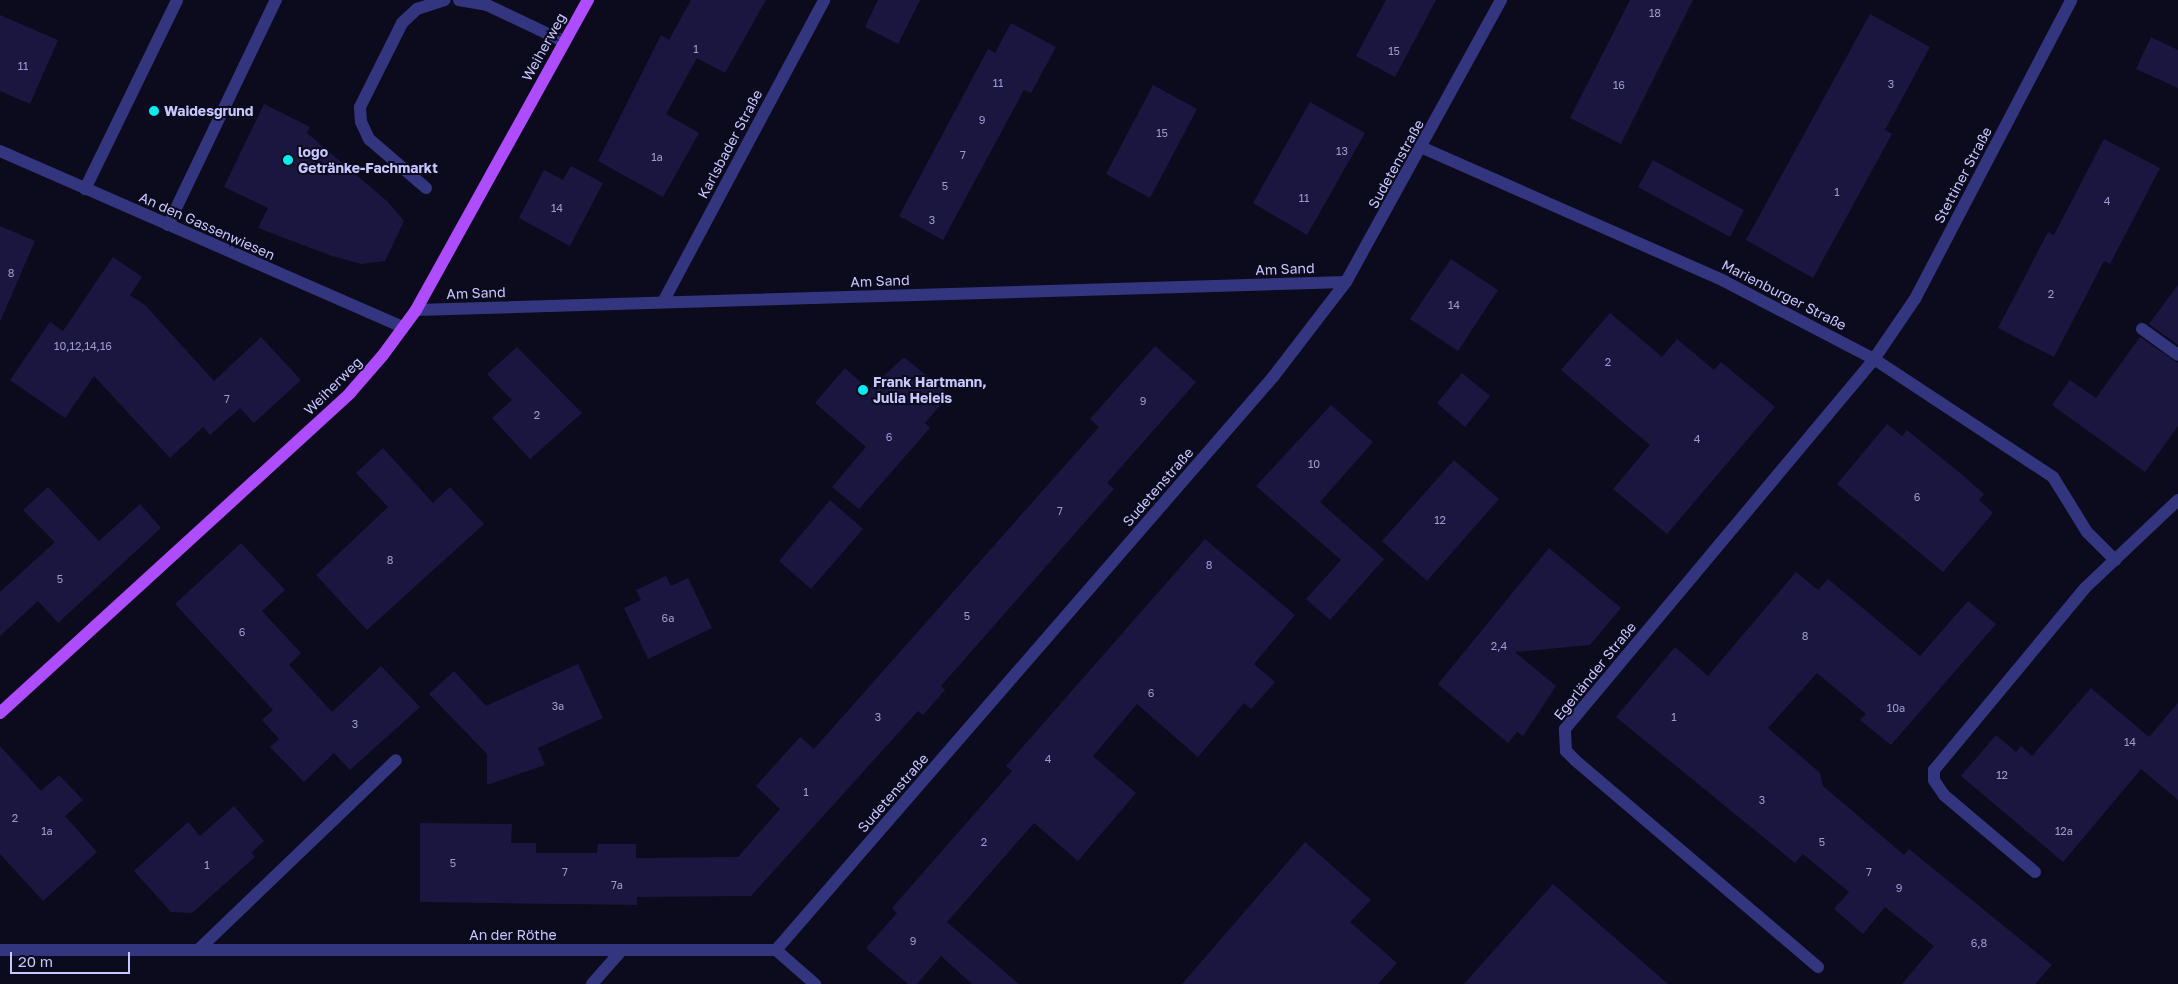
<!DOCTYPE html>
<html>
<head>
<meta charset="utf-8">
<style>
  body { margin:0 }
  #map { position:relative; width:2178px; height:984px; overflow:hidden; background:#0c0a1d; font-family:"Golos Text",sans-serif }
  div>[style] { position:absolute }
  .building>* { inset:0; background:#1b163f }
  .minor>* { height:12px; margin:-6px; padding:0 6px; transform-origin:6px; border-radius:6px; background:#33367f }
  .major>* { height:12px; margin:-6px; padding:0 6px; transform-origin:6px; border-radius:6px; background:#ae4dff }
  .dots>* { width:14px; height:14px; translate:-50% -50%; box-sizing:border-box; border:2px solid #0c0a1d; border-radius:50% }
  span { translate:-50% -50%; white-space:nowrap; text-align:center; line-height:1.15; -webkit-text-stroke:4px #0c0a1d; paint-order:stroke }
  .number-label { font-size:11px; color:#9d9acf }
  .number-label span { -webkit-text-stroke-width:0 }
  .street-label { font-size:14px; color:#c8c6ff }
  .poi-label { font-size:14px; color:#c8c6ff; font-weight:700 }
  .left { translate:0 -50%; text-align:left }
  .scale { position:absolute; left:10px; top:952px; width:120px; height:22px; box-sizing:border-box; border:2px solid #c8c6ff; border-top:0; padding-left:6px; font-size:15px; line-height:18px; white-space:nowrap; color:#c8c6ff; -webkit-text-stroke:4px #0c0a1d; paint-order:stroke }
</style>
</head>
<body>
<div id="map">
  <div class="building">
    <div style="clip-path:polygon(691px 0,766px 0,725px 73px,697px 58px,666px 114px,699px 133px,663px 197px,598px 161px,661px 35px,669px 40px)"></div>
    <div style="clip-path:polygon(878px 0,920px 0,898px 44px,865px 27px)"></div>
    <div style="clip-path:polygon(1386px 0,1436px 0,1395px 77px,1356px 56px)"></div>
    <div style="clip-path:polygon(1630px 0,1693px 0,1621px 144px,1570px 118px)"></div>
    <div style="clip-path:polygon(1870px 14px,1930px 47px,1885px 130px,1892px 134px,1813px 278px,1746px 240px)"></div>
    <div style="clip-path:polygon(0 15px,58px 40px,30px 104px,0 91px)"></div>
    <div style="clip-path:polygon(1011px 23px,1056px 47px,1031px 93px,1024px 90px,943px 240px,899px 216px,988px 49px,995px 53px)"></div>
    <div style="clip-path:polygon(2151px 37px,2178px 50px,2178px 88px,2136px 69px)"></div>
    <div style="clip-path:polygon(1153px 85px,1197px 109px,1150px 198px,1106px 174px)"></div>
    <div style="clip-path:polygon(1310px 102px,1365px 133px,1307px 235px,1253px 203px)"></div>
    <div style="clip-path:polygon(264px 104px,310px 127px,307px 133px,388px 202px,404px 221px,385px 261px,361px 264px,332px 256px,258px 228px,268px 208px,224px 187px)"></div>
    <div style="clip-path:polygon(2104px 139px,2160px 168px,2110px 264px,2104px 261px,2054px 357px,1998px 328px,2048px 232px,2054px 235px)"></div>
    <div style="clip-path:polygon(1653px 160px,1744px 210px,1730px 237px,1638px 187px)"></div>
    <div style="clip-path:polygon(571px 166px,603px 183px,570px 246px,519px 218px,544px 170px,563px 180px)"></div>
    <div style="clip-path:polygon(0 226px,35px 241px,0 322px)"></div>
    <div style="clip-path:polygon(113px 257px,142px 277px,130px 295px,145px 305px,214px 381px,261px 337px,301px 380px,254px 423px,240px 408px,210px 435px,203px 427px,170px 458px,94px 376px,65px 418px,10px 380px,50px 322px,63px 331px)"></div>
    <div style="clip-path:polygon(1451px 259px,1498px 290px,1458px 351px,1410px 319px)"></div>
    <div style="clip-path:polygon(2178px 285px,2178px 345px,2149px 324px)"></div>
    <div style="clip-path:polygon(1610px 313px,1662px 357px,1677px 339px,1714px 370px,1721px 362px,1775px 407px,1667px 534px,1613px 489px,1650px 445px,1561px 370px)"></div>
    <div style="clip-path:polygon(2140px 337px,2178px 363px,2178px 426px,2145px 472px,2052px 405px,2070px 380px,2096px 398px)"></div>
    <div style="clip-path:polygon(1155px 346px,1196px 382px,1107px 483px,1114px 489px,941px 686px,945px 690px,923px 715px,918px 711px,751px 896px,637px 897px,637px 905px,420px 902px,420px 823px,512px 824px,511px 843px,536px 843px,536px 853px,597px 853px,598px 844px,636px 844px,636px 858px,738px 857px,780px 809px,756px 786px,800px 737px,814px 749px,1099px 427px,1090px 419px)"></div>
    <div style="clip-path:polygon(517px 347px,582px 413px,530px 459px,492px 418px,512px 400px,487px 374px)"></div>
    <div style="clip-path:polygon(904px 357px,949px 395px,925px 423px,930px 428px,859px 509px,832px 487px,866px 447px,815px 403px,845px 368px,869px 390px)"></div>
    <div style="clip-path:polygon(1462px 373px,1490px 396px,1465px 427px,1437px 403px)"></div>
    <div style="clip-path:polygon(1331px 405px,1373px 442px,1320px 502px,1384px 559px,1330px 620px,1306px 599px,1341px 560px,1256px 486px)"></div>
    <div style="clip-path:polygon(1887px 424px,1902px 436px,1907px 430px,1960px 473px,1984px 494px,1979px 500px,1993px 513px,1943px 572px,1837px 484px)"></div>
    <div style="clip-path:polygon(383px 448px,433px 503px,450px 487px,484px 524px,367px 630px,316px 575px,388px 507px,356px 473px)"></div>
    <div style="clip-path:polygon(1454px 460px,1499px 499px,1427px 581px,1382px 541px)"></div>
    <div style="clip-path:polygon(48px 487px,99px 541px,140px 504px,161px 528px,58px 623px,38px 601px,0 636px,0 592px,55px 542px,23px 510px)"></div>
    <div style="clip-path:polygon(830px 500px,863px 529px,811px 589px,779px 561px)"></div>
    <div style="clip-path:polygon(1205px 539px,1295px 615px,1254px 664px,1275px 682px,1251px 709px,1244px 703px,1198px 757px,1137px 704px,1093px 756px,1136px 793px,1078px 861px,1034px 823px,947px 922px,1019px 984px,972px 984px,941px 956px,917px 984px,908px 984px,866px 948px,897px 913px,892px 908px,1012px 771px,1006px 766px)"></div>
    <div style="clip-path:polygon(241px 543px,285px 590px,262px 611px,301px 653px,289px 665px,332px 712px,381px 666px,420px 707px,350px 770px,334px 753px,304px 782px,270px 747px,279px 739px,262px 720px,273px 710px,175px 604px)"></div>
    <div style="clip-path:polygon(1549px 548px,1621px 608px,1590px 645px,1515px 652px,1556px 686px,1523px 736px,1517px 732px,1508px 743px,1438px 684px)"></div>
    <div style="clip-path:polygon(1796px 572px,1818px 590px,1828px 579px,1920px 656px,1968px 601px,1996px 624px,1891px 745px,1860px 720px,1866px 714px,1817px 673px,1768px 728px,1820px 773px,1823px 786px,1904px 855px,1909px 849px,2052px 965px,2035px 984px,1902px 984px,1934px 946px,1885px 907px,1863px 934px,1834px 909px,1849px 892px,1803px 854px,1795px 863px,1616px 717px,1675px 647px,1708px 676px)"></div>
    <div style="clip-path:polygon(666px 576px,671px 586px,688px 578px,712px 628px,648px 659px,624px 608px,641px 600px,636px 590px)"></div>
    <div style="clip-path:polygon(578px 664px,603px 718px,538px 748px,545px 765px,487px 785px,487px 754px,429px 694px,454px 671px,486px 706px)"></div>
    <div style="clip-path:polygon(2091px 688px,2149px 737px,2178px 703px,2178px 800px,2141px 769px,2063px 862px,1961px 776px,1996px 735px,2016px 752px,2021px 746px,2032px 756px)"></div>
    <div style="clip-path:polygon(0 746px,41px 791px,59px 775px,83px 800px,65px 816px,97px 852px,43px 901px,0 854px)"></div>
    <div style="clip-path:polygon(234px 806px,264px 841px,251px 853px,255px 857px,192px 913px,171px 912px,134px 871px,188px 822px,200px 836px)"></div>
    <div style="clip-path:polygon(1305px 842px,1371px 900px,1350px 922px,1397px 963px,1378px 984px,1182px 984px)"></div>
    <div style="clip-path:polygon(1553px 884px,1668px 984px,1464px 984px)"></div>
  </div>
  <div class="minor">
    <div style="left:459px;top:0;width:28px;rotate:10deg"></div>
    <div style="left:487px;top:5px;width:86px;rotate:25.4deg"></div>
    <div style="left:1423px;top:148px;width:329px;rotate:23.8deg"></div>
    <div style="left:1724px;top:281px;width:169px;rotate:27.5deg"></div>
    <div style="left:1874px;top:359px;width:214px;rotate:33.4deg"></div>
    <div style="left:2053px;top:477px;width:65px;rotate:58.3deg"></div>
    <div style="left:2087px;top:532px;width:40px;rotate:45deg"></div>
    <div style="left:0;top:151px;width:440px;rotate:23.6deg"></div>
    <div style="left:426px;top:188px;width:75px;rotate:-139.3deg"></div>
    <div style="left:369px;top:139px;width:19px;rotate:-115deg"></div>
    <div style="left:361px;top:122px;width:15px;rotate:-94deg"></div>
    <div style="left:360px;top:107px;width:94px;rotate:-63.4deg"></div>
    <div style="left:402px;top:23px;width:21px;rotate:-43deg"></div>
    <div style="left:417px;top:9px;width:29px;rotate:-18deg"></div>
    <div style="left:85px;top:189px;width:210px;rotate:-64deg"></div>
    <div style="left:168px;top:225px;width:250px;rotate:-64.4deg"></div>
    <div style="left:663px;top:302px;width:342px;rotate:-61.9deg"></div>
    <div style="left:416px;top:310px;width:930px;rotate:-1.72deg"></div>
    <div style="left:2142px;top:329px;width:44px;rotate:35.8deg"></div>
    <div style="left:2035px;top:872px;width:119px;rotate:-139.8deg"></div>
    <div style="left:1944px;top:795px;width:18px;rotate:-124deg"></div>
    <div style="left:1934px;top:780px;width:10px;rotate:-90deg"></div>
    <div style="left:1934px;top:770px;width:236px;rotate:-50.3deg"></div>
    <div style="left:2085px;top:588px;width:128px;rotate:-43.4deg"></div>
    <div style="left:0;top:950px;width:776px"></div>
    <div style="left:776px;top:950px;width:52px;rotate:41.1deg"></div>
    <div style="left:198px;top:950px;width:274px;rotate:-43.8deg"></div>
    <div style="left:776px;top:950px;width:759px;rotate:-49.06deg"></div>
    <div style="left:1273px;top:377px;width:120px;rotate:-52.5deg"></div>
    <div style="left:1346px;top:282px;width:322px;rotate:-61.2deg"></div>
    <div style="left:1818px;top:967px;width:319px;rotate:-139.6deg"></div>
    <div style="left:1575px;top:760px;width:13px;rotate:-135deg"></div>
    <div style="left:1566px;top:751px;width:22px;rotate:-93deg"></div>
    <div style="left:1565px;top:729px;width:482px;rotate:-50.1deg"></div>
    <div style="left:1874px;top:359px;width:73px;rotate:-55.7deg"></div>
    <div style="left:1915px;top:299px;width:337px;rotate:-62.4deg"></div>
    <div style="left:592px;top:984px;width:45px;rotate:-48.6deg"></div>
  </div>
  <div class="major">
    <div style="left:0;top:713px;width:474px;rotate:-42.4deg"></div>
    <div style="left:350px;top:393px;width:50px;rotate:-49deg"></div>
    <div style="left:383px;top:355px;width:56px;rotate:-53.7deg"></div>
    <div style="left:416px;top:310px;width:355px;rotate:-61deg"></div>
  </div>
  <div class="dots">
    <div style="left:154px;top:111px;background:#00edf1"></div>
    <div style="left:288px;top:160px;background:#00edf1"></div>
    <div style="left:863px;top:390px;background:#00edf1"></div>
  </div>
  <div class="number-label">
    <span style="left:1655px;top:13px">18</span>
    <span style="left:696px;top:49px">1</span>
    <span style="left:1394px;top:51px">15</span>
    <span style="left:23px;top:66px">11</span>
    <span style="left:998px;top:83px">11</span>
    <span style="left:1891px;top:84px">3</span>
    <span style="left:1619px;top:85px">16</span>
    <span style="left:982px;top:120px">9</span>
    <span style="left:1162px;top:133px">15</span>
    <span style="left:1342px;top:151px">13</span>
    <span style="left:963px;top:155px">7</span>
    <span style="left:657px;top:157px">1a</span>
    <span style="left:945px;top:186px">5</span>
    <span style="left:1837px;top:192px">1</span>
    <span style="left:1304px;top:198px">11</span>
    <span style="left:2107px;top:201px">4</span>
    <span style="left:557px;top:208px">14</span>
    <span style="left:932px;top:220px">3</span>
    <span style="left:11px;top:273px">8</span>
    <span style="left:2051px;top:294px">2</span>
    <span style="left:1454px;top:305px">14</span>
    <span style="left:83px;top:346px">10,12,14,16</span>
    <span style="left:1608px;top:362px">2</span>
    <span style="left:227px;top:399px">7</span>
    <span style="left:1143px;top:401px">9</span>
    <span style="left:537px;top:415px">2</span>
    <span style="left:889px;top:437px">6</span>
    <span style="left:1697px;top:439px">4</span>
    <span style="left:1314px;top:464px">10</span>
    <span style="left:1917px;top:497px">6</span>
    <span style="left:1060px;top:511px">7</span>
    <span style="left:1440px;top:520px">12</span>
    <span style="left:390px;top:560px">8</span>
    <span style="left:1209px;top:565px">8</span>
    <span style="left:60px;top:579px">5</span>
    <span style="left:967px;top:616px">5</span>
    <span style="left:668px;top:618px">6a</span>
    <span style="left:242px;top:632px">6</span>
    <span style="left:1805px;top:636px">8</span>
    <span style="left:1499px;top:646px">2,4</span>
    <span style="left:1151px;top:693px">6</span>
    <span style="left:558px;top:706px">3a</span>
    <span style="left:1896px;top:708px">10a</span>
    <span style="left:878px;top:717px">3</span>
    <span style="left:1674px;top:717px">1</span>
    <span style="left:355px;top:724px">3</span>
    <span style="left:2130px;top:742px">14</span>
    <span style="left:1048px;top:759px">4</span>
    <span style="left:2002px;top:775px">12</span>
    <span style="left:806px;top:792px">1</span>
    <span style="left:1762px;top:800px">3</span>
    <span style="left:15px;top:818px">2</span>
    <span style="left:47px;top:831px">1a</span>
    <span style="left:2064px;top:831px">12a</span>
    <span style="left:984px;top:842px">2</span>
    <span style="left:1822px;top:842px">5</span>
    <span style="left:453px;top:863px">5</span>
    <span style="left:207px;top:865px">1</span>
    <span style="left:565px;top:872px">7</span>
    <span style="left:1869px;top:872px">7</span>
    <span style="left:617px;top:885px">7a</span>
    <span style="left:1899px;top:888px">9</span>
    <span style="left:913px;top:941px">9</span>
    <span style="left:1979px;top:943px">6,8</span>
  </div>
  <div class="street-label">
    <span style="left:544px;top:47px;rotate:-61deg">Weiherweg</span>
    <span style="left:730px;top:144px;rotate:-62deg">Karlsbader Straße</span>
    <span style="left:1396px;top:164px;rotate:-61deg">Sudetenstraße</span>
    <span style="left:1963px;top:175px;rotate:-62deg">Stettiner Straße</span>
    <span style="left:207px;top:226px;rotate:24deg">An den Gassenwiesen</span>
    <span style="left:1285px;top:269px;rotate:-2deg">Am Sand</span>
    <span style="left:880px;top:281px;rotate:-2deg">Am Sand</span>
    <span style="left:476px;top:293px;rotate:-2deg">Am Sand</span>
    <span style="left:1784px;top:295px;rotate:27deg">Marienburger Straße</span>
    <span style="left:333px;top:386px;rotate:-45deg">Weiherweg</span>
    <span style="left:1158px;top:487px;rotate:-49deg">Sudetenstraße</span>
    <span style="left:1595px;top:671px;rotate:-51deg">Egerländer Straße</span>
    <span style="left:893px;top:793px;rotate:-49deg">Sudetenstraße</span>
    <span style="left:513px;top:935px">An der Röthe</span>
  </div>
  <div class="poi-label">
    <span class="left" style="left:164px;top:111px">Waidesgrund</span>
    <span class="left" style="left:298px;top:160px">logo<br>Getränke-Fachmarkt</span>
    <span class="left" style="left:873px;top:390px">Frank Hartmann,<br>Julia Heieis</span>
  </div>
  <div class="scale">20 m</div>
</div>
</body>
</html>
